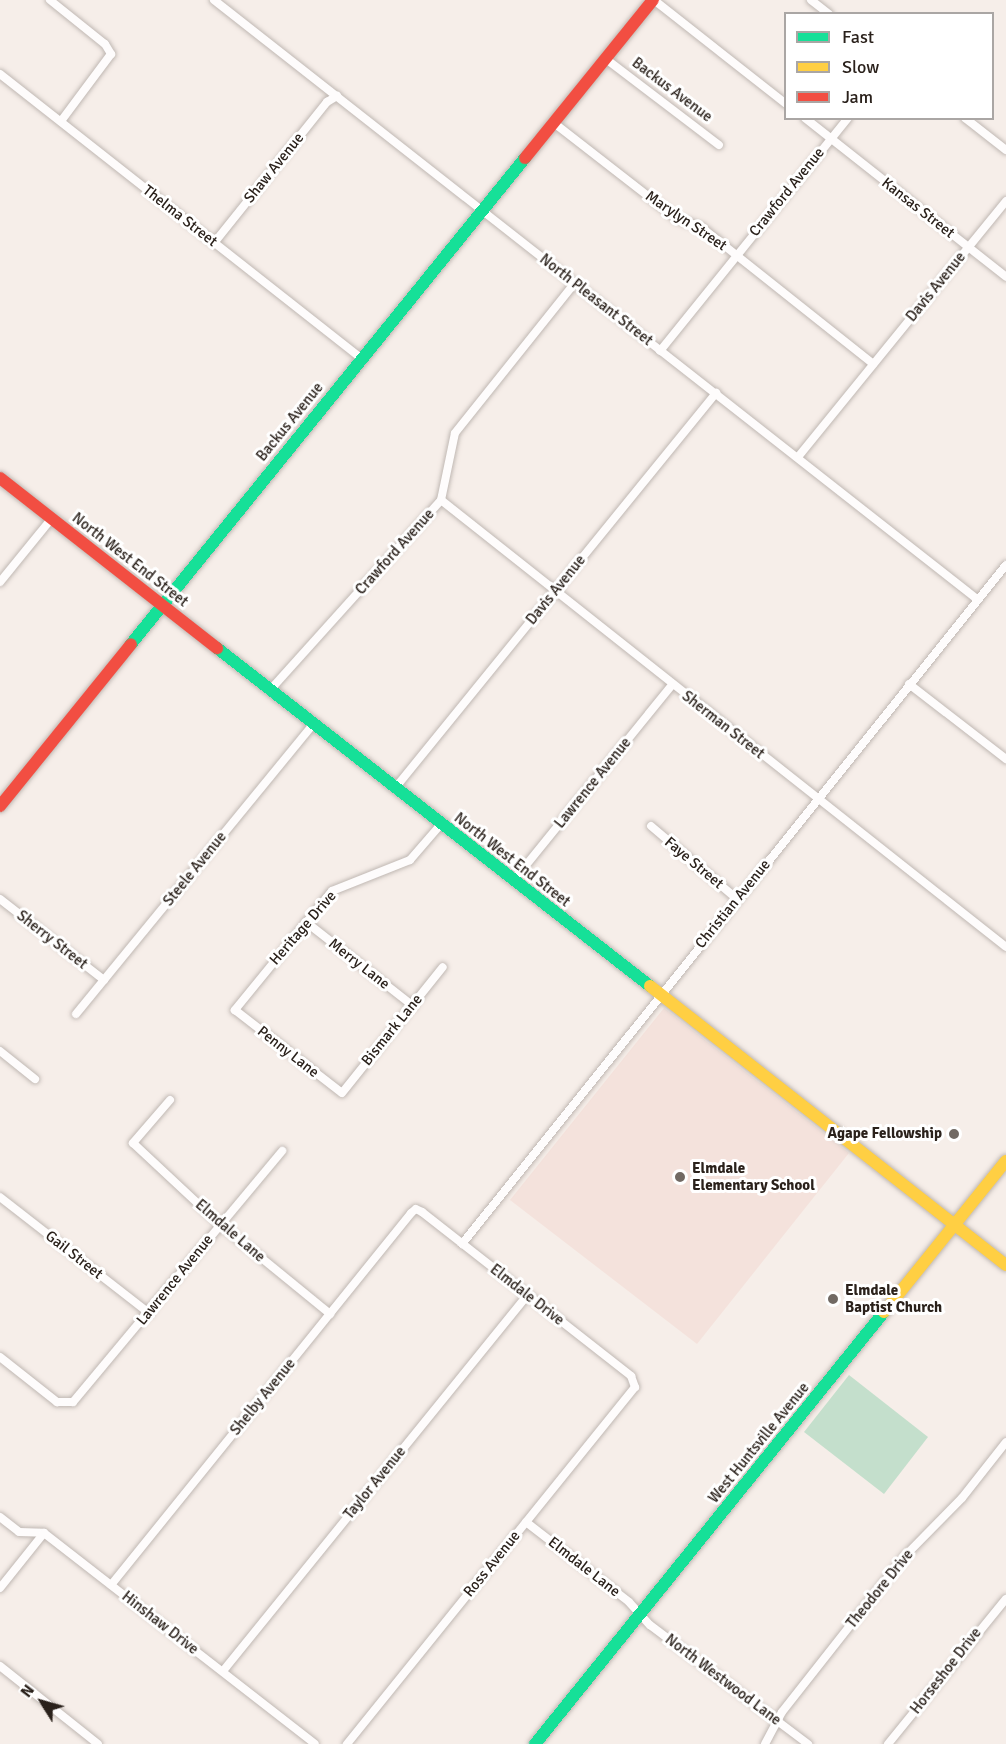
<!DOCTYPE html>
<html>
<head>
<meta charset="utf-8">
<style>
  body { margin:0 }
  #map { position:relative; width:1006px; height:1744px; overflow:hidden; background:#f6eee9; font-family:Signika,sans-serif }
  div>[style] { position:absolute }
  .education>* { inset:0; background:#f4e2dc }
  .green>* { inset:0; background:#c4dfcc }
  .roads { filter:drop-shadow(0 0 2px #c0b8b3) drop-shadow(0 0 2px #c0b8b3) }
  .street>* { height:8px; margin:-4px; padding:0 4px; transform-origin:4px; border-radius:4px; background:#fefcfc }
  .fast>* { height:12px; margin:-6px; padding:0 6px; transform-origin:6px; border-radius:6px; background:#16e098 }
  .slow>* { height:12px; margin:-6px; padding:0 6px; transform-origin:6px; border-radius:6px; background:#ffcf43 }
  .jam>* { height:12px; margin:-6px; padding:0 6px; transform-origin:6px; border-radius:6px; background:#f24e42 }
  .dots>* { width:16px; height:16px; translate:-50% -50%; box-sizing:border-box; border:3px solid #fff; border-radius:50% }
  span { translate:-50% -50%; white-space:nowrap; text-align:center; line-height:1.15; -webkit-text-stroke:6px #fff; paint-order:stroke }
  .street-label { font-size:15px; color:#2a211b }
  .poi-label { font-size:15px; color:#2a211b; font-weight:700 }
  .right { translate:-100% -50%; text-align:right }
  .left { translate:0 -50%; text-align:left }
  .legend { position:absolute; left:784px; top:12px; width:210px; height:108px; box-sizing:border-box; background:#fff; border:2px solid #aaa6a4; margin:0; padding:8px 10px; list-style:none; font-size:18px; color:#2a211b }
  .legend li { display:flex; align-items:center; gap:12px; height:30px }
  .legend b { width:30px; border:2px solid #aaa6a4 }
  .north { position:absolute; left:12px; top:1672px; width:60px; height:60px; -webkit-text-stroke:4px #fff; paint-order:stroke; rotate:307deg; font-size:16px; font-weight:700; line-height:24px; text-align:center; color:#2a211b }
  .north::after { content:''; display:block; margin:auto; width:21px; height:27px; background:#2a211b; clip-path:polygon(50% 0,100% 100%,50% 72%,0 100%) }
</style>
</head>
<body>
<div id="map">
  <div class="education">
    <div style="clip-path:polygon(664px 1008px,849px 1153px,697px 1344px,510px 1200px)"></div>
  </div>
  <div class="green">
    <div style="clip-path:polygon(849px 1375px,928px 1437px,884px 1494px,804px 1432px)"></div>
  </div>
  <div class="roads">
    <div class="street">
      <div style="left:50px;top:0;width:70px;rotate:38.7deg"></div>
      <div style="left:105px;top:44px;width:12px;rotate:59deg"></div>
      <div style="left:111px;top:54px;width:84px;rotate:126.7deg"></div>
      <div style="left:214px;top:0;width:971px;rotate:38.14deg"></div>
      <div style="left:654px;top:0;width:168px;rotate:38.2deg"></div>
      <div style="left:811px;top:0;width:23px;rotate:38deg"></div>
      <div style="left:606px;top:59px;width:142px;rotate:37.3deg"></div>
      <div style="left:0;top:74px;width:459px;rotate:38.2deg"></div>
      <div style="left:805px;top:118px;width:256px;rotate:38.3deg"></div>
      <div style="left:965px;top:118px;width:52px;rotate:38deg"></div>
      <div style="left:554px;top:123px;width:155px;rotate:37.9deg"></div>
      <div style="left:676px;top:218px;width:27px;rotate:20deg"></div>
      <div style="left:701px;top:227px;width:220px;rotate:38.5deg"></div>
      <div style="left:214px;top:243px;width:181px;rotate:-51.3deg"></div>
      <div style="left:327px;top:102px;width:12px;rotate:-31deg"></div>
      <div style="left:660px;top:351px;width:299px;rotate:-51.1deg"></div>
      <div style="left:798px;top:457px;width:330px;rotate:-50.9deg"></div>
      <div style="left:441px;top:500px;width:720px;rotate:38.35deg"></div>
      <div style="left:0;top:582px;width:82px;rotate:-50.9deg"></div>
      <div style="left:909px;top:684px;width:123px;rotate:37.7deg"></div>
      <div style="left:271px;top:689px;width:254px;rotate:-48deg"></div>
      <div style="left:441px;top:500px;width:68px;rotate:-78.2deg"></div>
      <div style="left:455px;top:433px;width:191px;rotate:-51.4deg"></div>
      <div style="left:396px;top:787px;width:508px;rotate:-50.92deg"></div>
      <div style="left:442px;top:823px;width:49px;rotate:130.9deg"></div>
      <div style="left:410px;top:860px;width:84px;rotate:158.3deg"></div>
      <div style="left:332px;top:891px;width:154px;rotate:129.2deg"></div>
      <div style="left:235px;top:1010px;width:135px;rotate:37.8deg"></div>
      <div style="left:342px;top:1093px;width:161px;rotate:-51.3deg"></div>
      <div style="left:651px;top:826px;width:113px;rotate:40.3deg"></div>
      <div style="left:514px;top:880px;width:251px;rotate:-51deg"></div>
      <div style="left:0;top:899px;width:132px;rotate:37.9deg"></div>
      <div style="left:306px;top:922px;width:136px;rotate:38.1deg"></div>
      <div style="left:76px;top:1014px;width:376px;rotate:-50.7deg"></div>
      <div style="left:0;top:1051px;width:45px;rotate:38.7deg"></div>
      <div style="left:170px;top:1100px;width:57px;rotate:130.7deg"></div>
      <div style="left:133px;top:1143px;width:120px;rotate:43deg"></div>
      <div style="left:221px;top:1225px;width:141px;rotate:39.2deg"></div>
      <div style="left:0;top:1197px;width:189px;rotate:37.9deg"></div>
      <div style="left:462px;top:1244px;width:870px;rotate:-51.3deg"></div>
      <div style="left:0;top:1357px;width:73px;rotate:38.3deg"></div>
      <div style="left:57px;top:1402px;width:16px"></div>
      <div style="left:73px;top:1402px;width:327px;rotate:-50.2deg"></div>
      <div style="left:0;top:1517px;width:24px;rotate:38deg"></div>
      <div style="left:19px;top:1532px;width:25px;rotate:2deg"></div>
      <div style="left:44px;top:1533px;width:343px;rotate:37.9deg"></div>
      <div style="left:526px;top:1522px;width:130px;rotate:37.8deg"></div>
      <div style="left:629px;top:1602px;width:31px;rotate:48deg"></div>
      <div style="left:650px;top:1625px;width:198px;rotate:37deg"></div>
      <div style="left:111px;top:1585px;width:478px;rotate:-51.1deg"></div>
      <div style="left:411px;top:1213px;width:6px;rotate:-39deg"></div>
      <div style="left:416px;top:1209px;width:7px;rotate:27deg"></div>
      <div style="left:422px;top:1212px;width:266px;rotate:38.1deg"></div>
      <div style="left:631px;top:1376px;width:12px;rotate:70deg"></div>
      <div style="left:635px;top:1387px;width:459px;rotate:128.9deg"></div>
      <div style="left:0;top:1588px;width:70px;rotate:-51.3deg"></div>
      <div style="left:0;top:1666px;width:125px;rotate:38.5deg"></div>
      <div style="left:223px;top:1671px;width:484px;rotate:-51deg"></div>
      <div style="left:765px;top:1744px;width:36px;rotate:-62deg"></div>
      <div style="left:782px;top:1712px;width:196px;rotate:-51.8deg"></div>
      <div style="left:903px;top:1558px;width:84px;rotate:-45.5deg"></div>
      <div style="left:962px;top:1498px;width:71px;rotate:-51.8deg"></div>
      <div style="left:888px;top:1744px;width:187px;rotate:-50.9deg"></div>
    </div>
    <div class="fast">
      <div style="left:131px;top:644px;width:626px;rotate:-50.97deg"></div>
      <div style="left:217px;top:648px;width:549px;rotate:37.98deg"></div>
      <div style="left:535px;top:1744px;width:555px;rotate:-51.07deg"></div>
    </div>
    <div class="slow">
      <div style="left:650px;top:986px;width:452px;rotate:38.1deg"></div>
      <div style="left:884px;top:1312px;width:194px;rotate:-51.1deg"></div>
    </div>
    <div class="jam">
      <div style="left:525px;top:158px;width:203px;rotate:-51deg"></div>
      <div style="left:0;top:478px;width:276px;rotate:38.1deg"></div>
      <div style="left:0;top:806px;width:208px;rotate:-51deg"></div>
    </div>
  </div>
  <div class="dots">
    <div style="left:954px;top:1134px;background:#716963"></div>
    <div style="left:680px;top:1177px;background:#716963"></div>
    <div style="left:833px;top:1299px;background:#716963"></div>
  </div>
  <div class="street-label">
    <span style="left:672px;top:90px;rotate:37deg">Backus Avenue</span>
    <span style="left:274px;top:168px;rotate:-51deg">Shaw Avenue</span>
    <span style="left:787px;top:192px;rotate:-51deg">Crawford Avenue</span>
    <span style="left:918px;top:208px;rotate:38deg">Kansas Street</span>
    <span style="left:180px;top:216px;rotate:38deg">Thelma Street</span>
    <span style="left:686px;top:221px;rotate:34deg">Marylyn Street</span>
    <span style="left:936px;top:287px;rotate:-51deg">Davis Avenue</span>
    <span style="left:596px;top:300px;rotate:38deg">North Pleasant Street</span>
    <span style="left:290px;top:422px;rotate:-51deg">Backus Avenue</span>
    <span style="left:395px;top:552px;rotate:-48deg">Crawford Avenue</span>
    <span style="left:130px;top:560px;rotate:38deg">North West End Street</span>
    <span style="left:556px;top:590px;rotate:-51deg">Davis Avenue</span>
    <span style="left:723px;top:725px;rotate:38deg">Sherman Street</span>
    <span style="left:593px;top:783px;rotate:-51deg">Lawrence Avenue</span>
    <span style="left:512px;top:860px;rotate:38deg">North West End Street</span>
    <span style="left:694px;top:863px;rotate:40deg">Faye Street</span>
    <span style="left:195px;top:869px;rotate:-51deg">Steele Avenue</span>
    <span style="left:733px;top:904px;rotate:-51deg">Christian Avenue</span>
    <span style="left:303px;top:928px;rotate:-49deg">Heritage Drive</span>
    <span style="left:52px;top:940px;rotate:38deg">Sherry Street</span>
    <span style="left:359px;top:964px;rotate:38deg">Merry Lane</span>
    <span style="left:392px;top:1030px;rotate:-51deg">Bismark Lane</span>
    <span style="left:288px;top:1052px;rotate:38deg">Penny Lane</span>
    <span style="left:230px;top:1231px;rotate:41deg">Elmdale Lane</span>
    <span style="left:74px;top:1255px;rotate:38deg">Gail Street</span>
    <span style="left:175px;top:1280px;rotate:-51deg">Lawrence Avenue</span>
    <span style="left:527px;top:1295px;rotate:38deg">Elmdale Drive</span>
    <span style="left:263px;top:1397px;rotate:-51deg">Shelby Avenue</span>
    <span style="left:759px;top:1443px;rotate:-51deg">West Huntsville Avenue</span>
    <span style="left:375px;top:1483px;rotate:-51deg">Taylor Avenue</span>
    <span style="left:492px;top:1564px;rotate:-51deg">Ross Avenue</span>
    <span style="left:584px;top:1567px;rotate:38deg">Elmdale Lane</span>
    <span style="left:880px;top:1589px;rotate:-51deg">Theodore Drive</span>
    <span style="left:160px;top:1623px;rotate:38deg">Hinshaw Drive</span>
    <span style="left:946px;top:1671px;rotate:-52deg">Horseshoe Drive</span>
    <span style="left:723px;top:1680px;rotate:37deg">North Westwood Lane</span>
  </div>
  <div class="poi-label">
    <span class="right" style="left:942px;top:1134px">Agape Fellowship</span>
    <span class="left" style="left:692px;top:1177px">Elmdale<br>Elementary School</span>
    <span class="left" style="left:845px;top:1299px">Elmdale<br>Baptist Church</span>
  </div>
  <ul class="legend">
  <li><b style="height:8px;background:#16e098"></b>Fast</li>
  <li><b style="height:8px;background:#ffcf43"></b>Slow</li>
  <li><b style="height:8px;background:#f24e42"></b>Jam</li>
  </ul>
  <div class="north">N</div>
</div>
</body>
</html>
